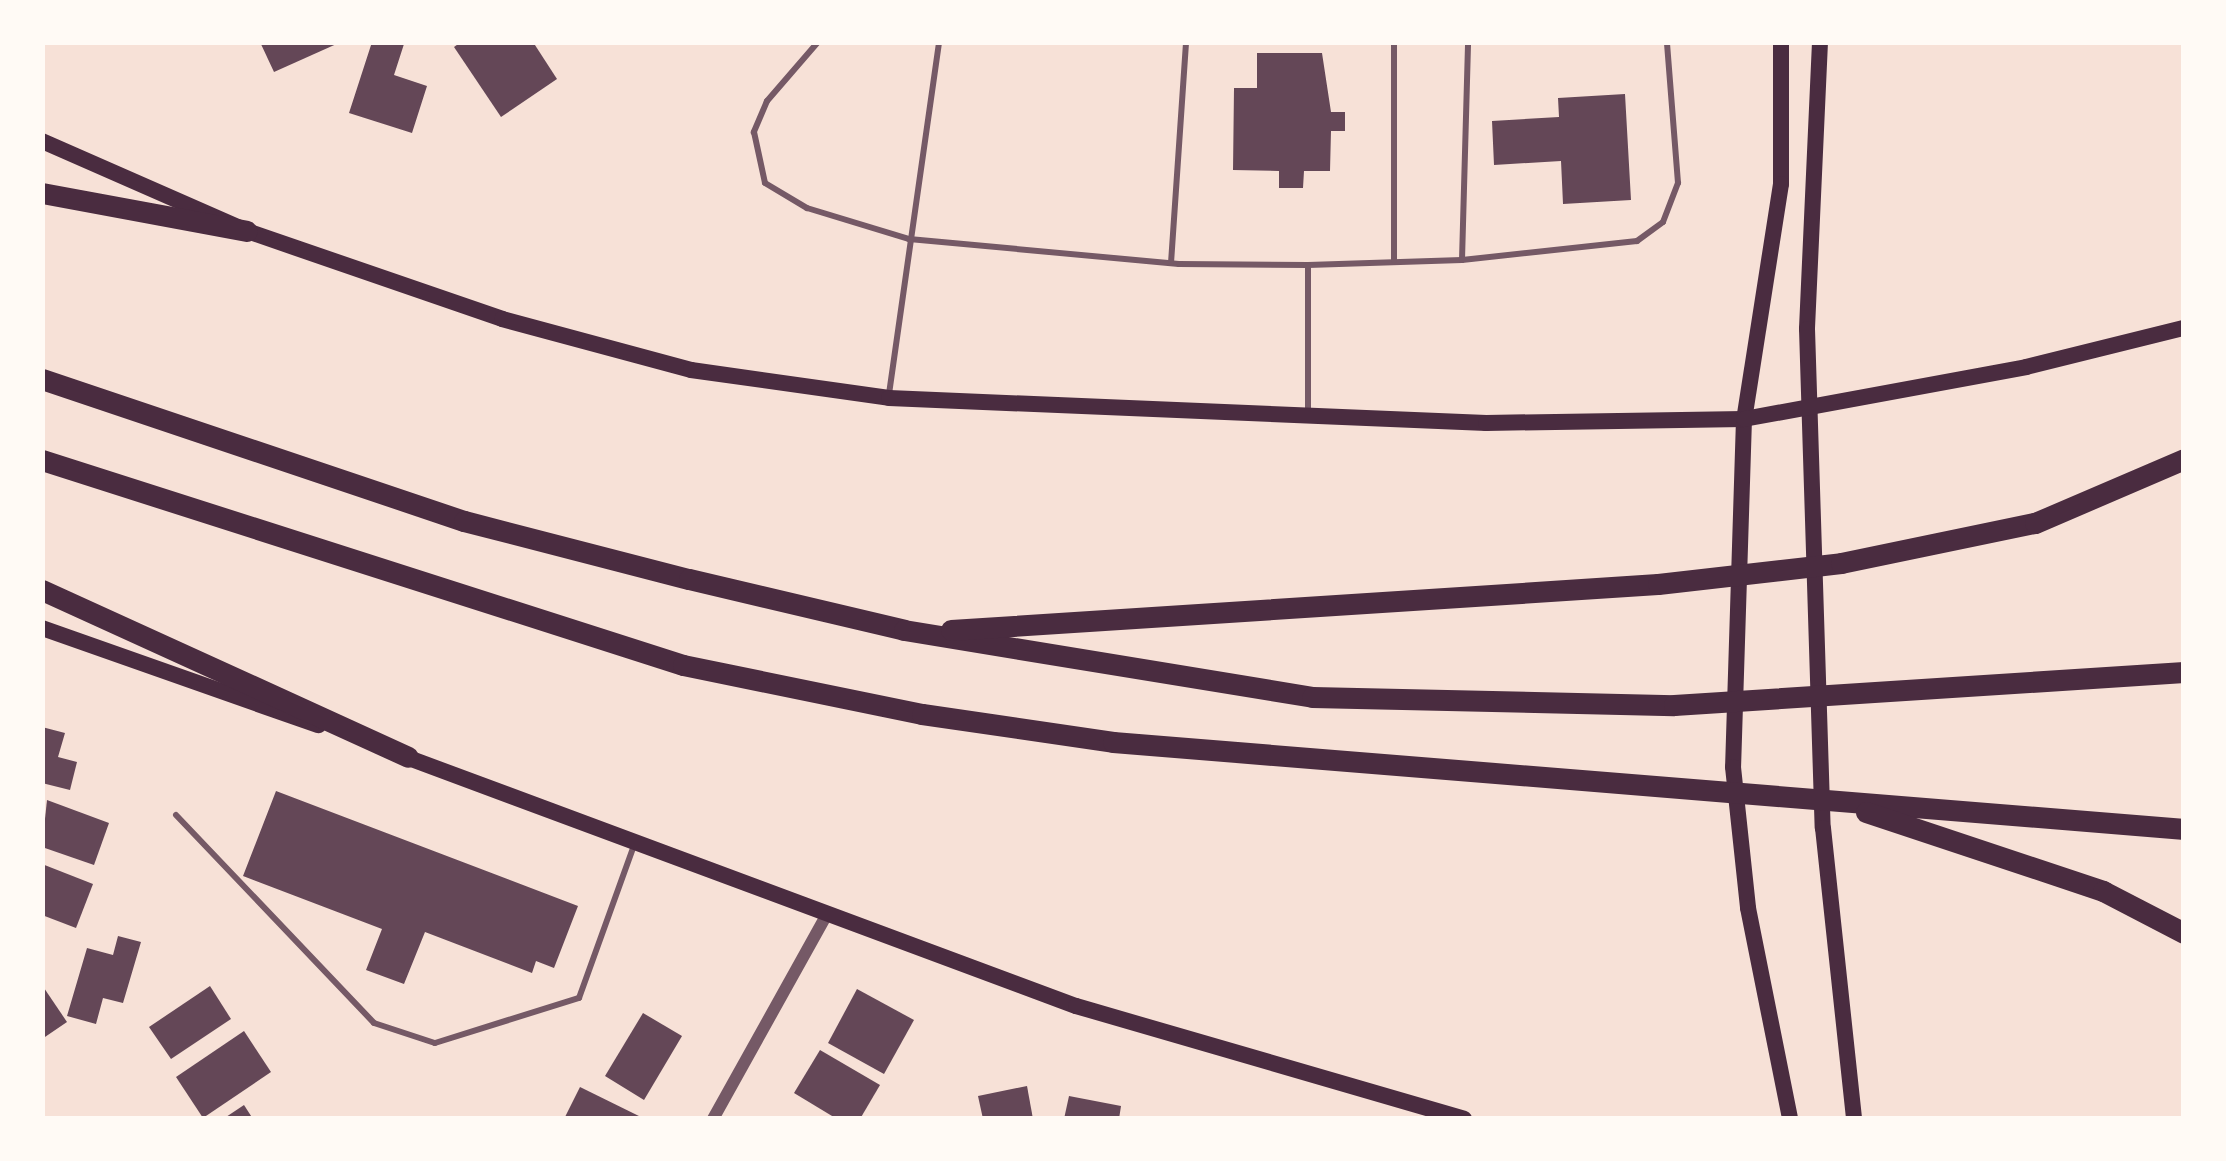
<!DOCTYPE html>
<html>
<head>
<meta charset="utf-8">
<style>
  body { margin:0 }
  #map { position:relative; width:2226px; height:1161px; overflow:hidden; background:#f7e1d7; font-family:"Noto Sans",sans-serif }
  div>[style] { position:absolute }
  .building>* { inset:0; background:#644757 }
  .service>* { height:6px; margin:-3px; padding:0 3px; transform-origin:3px; border-radius:3px; background:#755966 }
  .minor>* { height:12px; margin:-6px; padding:0 6px; transform-origin:6px; border-radius:6px; background:#755966 }
  .secondary>* { height:16px; margin:-8px; padding:0 8px; transform-origin:8px; border-radius:8px; background:#4a2c40 }
  .motorway>* { height:21px; margin:-10.5px; padding:0 10.5px; transform-origin:10.5px; border-radius:10.5px; background:#4a2c40 }
  span { translate:-50% -50%; white-space:nowrap; text-align:center; line-height:1.15; -webkit-text-stroke:12px #fffaf5; paint-order:stroke }
  .frame { position:absolute; inset:0; border:45px solid #fffaf5; pointer-events:none }
</style>
</head>
<body>
<div id="map">
  <div class="building">
    <div style="clip-path:polygon(260px 42px,341px 42px,274px 72px)"></div>
    <div style="clip-path:polygon(372px 42px,404px 44px,394px 75px,427px 86px,412px 133px,349px 113px)"></div>
    <div style="clip-path:polygon(461px 42px,533px 42px,557px 79px,501px 117px,454px 47px)"></div>
    <div style="clip-path:polygon(1257px 53px,1322px 53px,1331px 112px,1345px 112px,1345px 131px,1331px 131px,1330px 171px,1304px 171px,1303px 188px,1279px 188px,1279px 171px,1233px 170px,1234px 88px,1257px 88px)"></div>
    <div style="clip-path:polygon(1625px 94px,1631px 200px,1563px 204px,1561px 161px,1494px 165px,1492px 121px,1559px 117px,1558px 98px)"></div>
    <div style="clip-path:polygon(42px 727px,65px 733px,58px 757px,77px 762px,70px 790px,42px 783px)"></div>
    <div style="clip-path:polygon(276px 791px,578px 906px,554px 968px,536px 961px,532px 973px,425px 932px,404px 984px,366px 970px,382px 929px,243px 876px)"></div>
    <div style="clip-path:polygon(47px 800px,109px 823px,94px 865px,42px 847px)"></div>
    <div style="clip-path:polygon(42px 864px,93px 884px,76px 928px,42px 915px)"></div>
    <div style="clip-path:polygon(118px 936px,141px 942px,123px 1003px,103px 998px,96px 1024px,67px 1016px,87px 948px,113px 955px)"></div>
    <div style="clip-path:polygon(42px 985px,67px 1022px,42px 1039px)"></div>
    <div style="clip-path:polygon(210px 986px,231px 1019px,171px 1059px,149px 1027px)"></div>
    <div style="clip-path:polygon(857px 989px,914px 1020px,884px 1074px,828px 1043px)"></div>
    <div style="clip-path:polygon(643px 1013px,682px 1036px,644px 1100px,605px 1076px)"></div>
    <div style="clip-path:polygon(244px 1031px,271px 1072px,203px 1118px,176px 1077px)"></div>
    <div style="clip-path:polygon(820px 1050px,880px 1085px,860px 1119px,837px 1119px,794px 1093px)"></div>
    <div style="clip-path:polygon(1027px 1086px,1033px 1119px,983px 1119px,978px 1096px)"></div>
    <div style="clip-path:polygon(580px 1087px,645px 1119px,564px 1119px)"></div>
    <div style="clip-path:polygon(1069px 1096px,1121px 1106px,1119px 1119px,1064px 1119px)"></div>
    <div style="clip-path:polygon(244px 1105px,253px 1119px,223px 1119px)"></div>
  </div>
  <div class="service">
    <div style="left:818px;top:42px;width:78px;rotate:130.8deg"></div>
    <div style="left:767px;top:101px;width:34px;rotate:113deg"></div>
    <div style="left:754px;top:132px;width:52px;rotate:77.8deg"></div>
    <div style="left:765px;top:183px;width:49px;rotate:30.8deg"></div>
    <div style="left:807px;top:208px;width:107px;rotate:16.9deg"></div>
    <div style="left:909px;top:239px;width:271px;rotate:5.3deg"></div>
    <div style="left:1179px;top:264px;width:129px;rotate:0.4deg"></div>
    <div style="left:1308px;top:265px;width:154px;rotate:-1.9deg"></div>
    <div style="left:1462px;top:260px;width:218px;rotate:-88.4deg"></div>
    <div style="left:1394px;top:42px;width:218px;rotate:90deg"></div>
    <div style="left:1462px;top:260px;width:176px;rotate:-6.2deg"></div>
    <div style="left:1637px;top:241px;width:32px;rotate:-36deg"></div>
    <div style="left:1663px;top:222px;width:42px;rotate:-69deg"></div>
    <div style="left:1678px;top:183px;width:141px;rotate:-94.5deg"></div>
    <div style="left:1171px;top:263px;width:222px;rotate:-86.1deg"></div>
    <div style="left:1308px;top:265px;width:146px;rotate:90deg"></div>
    <div style="left:889px;top:394px;width:356px;rotate:-81.9deg"></div>
    <div style="left:176px;top:815px;width:287px;rotate:46.4deg"></div>
    <div style="left:374px;top:1023px;width:64px;rotate:18.2deg"></div>
    <div style="left:435px;top:1043px;width:151px;rotate:-17.4deg"></div>
    <div style="left:579px;top:998px;width:159px;rotate:-70.2deg"></div>
  </div>
  <div class="minor">
    <div style="left:713px;top:1119px;width:232px;rotate:-60.9deg"></div>
  </div>
  <div class="secondary">
    <div style="left:1781px;top:42px;width:142px;rotate:90deg"></div>
    <div style="left:1781px;top:184px;width:238px;rotate:98.9deg"></div>
    <div style="left:1744px;top:419px;width:348px;rotate:91.8deg"></div>
    <div style="left:1733px;top:767px;width:142px;rotate:83.9deg"></div>
    <div style="left:1748px;top:908px;width:215px;rotate:78.7deg"></div>
    <div style="left:1820px;top:42px;width:287px;rotate:92.6deg"></div>
    <div style="left:1807px;top:329px;width:499px;rotate:88.2deg"></div>
    <div style="left:1823px;top:828px;width:293px;rotate:83.9deg"></div>
    <div style="left:42px;top:141px;width:224px;rotate:23.7deg"></div>
    <div style="left:247px;top:231px;width:270px;rotate:19deg"></div>
    <div style="left:502px;top:319px;width:196px;rotate:15.1deg"></div>
    <div style="left:691px;top:370px;width:200px;rotate:8deg"></div>
    <div style="left:889px;top:398px;width:598px;rotate:2.4deg"></div>
    <div style="left:1486px;top:423px;width:258px;rotate:-0.9deg"></div>
    <div style="left:1744px;top:419px;width:287px;rotate:-10.4deg"></div>
    <div style="left:2026px;top:367px;width:163px;rotate:-13.9deg"></div>
    <div style="left:42px;top:628px;width:293px;rotate:19.4deg"></div>
    <div style="left:398px;top:754px;width:723px;rotate:20.39deg"></div>
    <div style="left:1076px;top:1006px;width:404px;rotate:16.2deg"></div>
  </div>
  <div class="motorway">
    <div style="left:42px;top:193px;width:208px;rotate:10.5deg"></div>
    <div style="left:42px;top:379px;width:445px;rotate:18.6deg"></div>
    <div style="left:464px;top:521px;width:232px;rotate:14.5deg"></div>
    <div style="left:689px;top:579px;width:221px;rotate:13.3deg"></div>
    <div style="left:904px;top:630px;width:413px;rotate:9.3deg"></div>
    <div style="left:1312px;top:697px;width:362px;rotate:1.3deg"></div>
    <div style="left:1674px;top:705px;width:511px;rotate:-3.7deg"></div>
    <div style="left:42px;top:460px;width:673px;rotate:17.73deg"></div>
    <div style="left:683px;top:665px;width:244px;rotate:11.6deg"></div>
    <div style="left:922px;top:714px;width:193px;rotate:8.3deg"></div>
    <div style="left:1113px;top:742px;width:1075px;rotate:4.64deg"></div>
    <div style="left:42px;top:590px;width:402px;rotate:24.5deg"></div>
    <div style="left:951px;top:630px;width:708px;rotate:-3.72deg"></div>
    <div style="left:1658px;top:584px;width:184px;rotate:-6.5deg"></div>
    <div style="left:1841px;top:563px;width:198px;rotate:-11.7deg"></div>
    <div style="left:2035px;top:523px;width:162px;rotate:-23.2deg"></div>
    <div style="left:1866px;top:812px;width:250px;rotate:18.4deg"></div>
    <div style="left:2103px;top:891px;width:91px;rotate:27.4deg"></div>
  </div>
  <div class="frame"></div>
</div>
</body>
</html>
